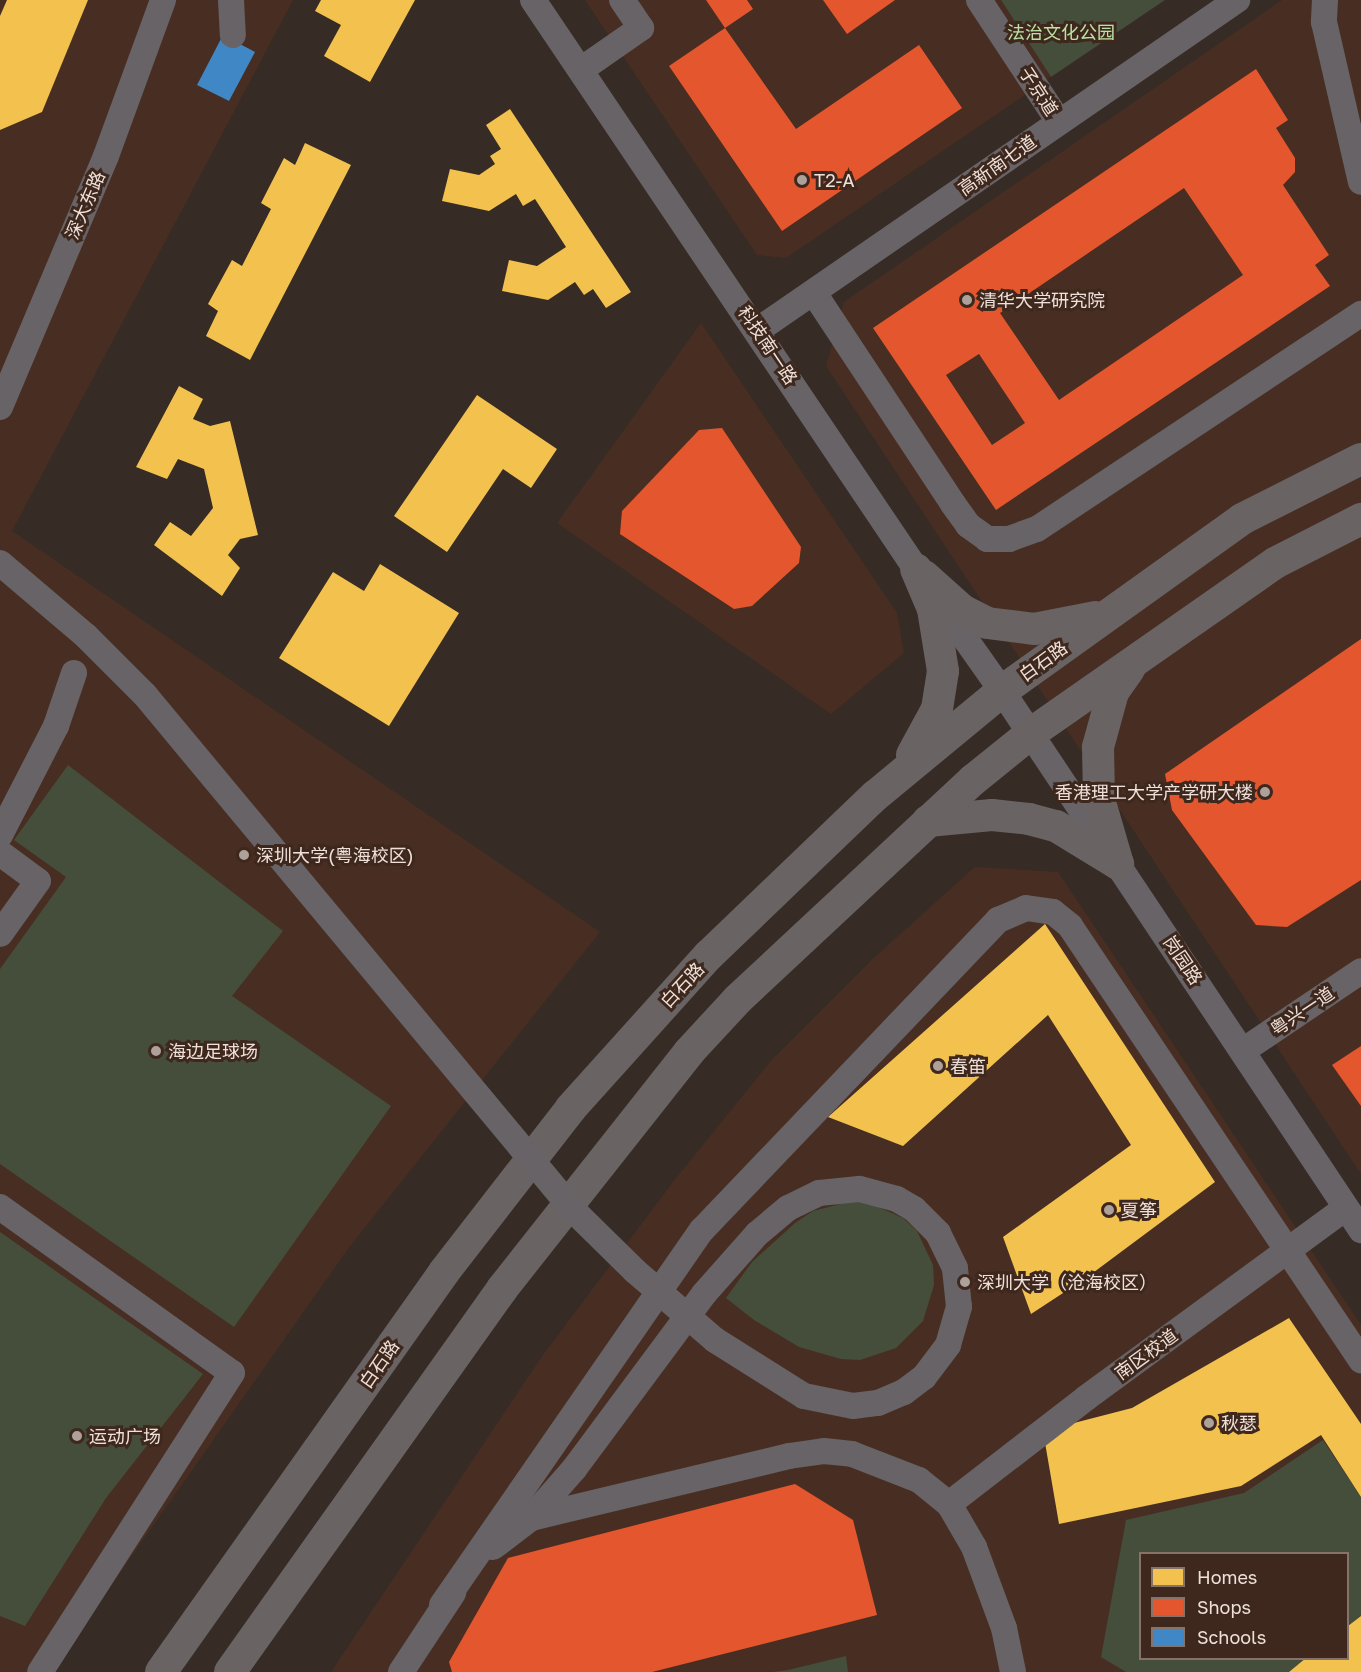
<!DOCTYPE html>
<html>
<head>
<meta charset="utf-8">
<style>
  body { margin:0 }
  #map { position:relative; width:1361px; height:1672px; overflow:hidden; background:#362b25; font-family:"Golos Text","Noto Sans SC",sans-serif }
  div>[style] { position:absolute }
  .built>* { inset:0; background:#482e22 }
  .green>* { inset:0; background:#444e3b }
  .homes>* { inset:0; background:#f2c14e }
  .shops>* { inset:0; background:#e4572e }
  .schools>* { inset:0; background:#3f88c5 }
  .minor>* { height:26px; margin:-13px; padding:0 13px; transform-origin:13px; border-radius:13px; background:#676366 }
  .major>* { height:32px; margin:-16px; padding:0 16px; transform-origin:16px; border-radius:16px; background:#696364 }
  .minor-bridge>* { height:26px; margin:-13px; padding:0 13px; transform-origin:13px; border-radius:13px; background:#676366 }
  .dots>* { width:16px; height:16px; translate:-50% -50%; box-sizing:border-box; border:3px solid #3e281d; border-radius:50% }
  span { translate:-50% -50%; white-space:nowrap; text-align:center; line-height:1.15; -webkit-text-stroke:6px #3e281d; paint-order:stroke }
  .park-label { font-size:18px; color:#bce1a5 }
  .street-label { font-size:18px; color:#efe0d9 }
  .poi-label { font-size:18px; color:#efe0d9 }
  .left { translate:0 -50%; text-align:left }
  .right { translate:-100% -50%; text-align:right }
  .legend { position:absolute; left:1139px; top:1552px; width:210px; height:108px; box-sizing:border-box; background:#3e281d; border:2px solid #857268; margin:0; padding:8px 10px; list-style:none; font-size:18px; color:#efe0d9 }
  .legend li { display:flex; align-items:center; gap:12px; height:30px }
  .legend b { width:30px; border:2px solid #857268 }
</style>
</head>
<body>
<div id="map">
  <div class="built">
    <div style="clip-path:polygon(0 0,293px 0,12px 531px,600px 932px,347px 1250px,50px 1672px,0 1672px)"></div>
    <div style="clip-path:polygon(585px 0,1001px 0,1051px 77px,786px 258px,757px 255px)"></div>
    <div style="clip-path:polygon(1282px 0,1361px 0,1361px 1174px,826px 366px,844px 302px)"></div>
    <div style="clip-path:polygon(701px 323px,897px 613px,904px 653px,831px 714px,557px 523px)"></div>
    <div style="clip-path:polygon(evenodd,975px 867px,1058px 872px,1361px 1325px,1361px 1672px,331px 1672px,543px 1355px,673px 1182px,770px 1062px,875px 957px,975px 867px,1140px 1554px,1348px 1554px,1348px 1658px,1140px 1658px,1140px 1554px)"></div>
  </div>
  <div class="green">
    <div style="clip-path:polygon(1001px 0,1165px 0,1051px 77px)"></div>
    <div style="clip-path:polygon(68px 765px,283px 931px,232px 996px,391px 1106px,234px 1327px,0 1164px,0 969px,66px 877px,14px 840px)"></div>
    <div style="clip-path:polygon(848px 1202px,867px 1202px,903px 1218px,917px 1231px,933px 1265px,934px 1285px,923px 1321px,896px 1348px,860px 1360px,841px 1359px,799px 1347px,754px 1320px,726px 1298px,752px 1262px,795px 1223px,813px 1211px)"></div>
    <div style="clip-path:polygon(0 1232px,203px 1374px,106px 1498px,25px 1626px,0 1616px)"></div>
    <div style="clip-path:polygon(1323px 1440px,1361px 1497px,1361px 1616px,1348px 1626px,1348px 1554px,1140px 1554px,1140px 1658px,1306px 1659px,1289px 1672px,1126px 1672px,1101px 1657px,1126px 1520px,1244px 1493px)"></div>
    <div style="clip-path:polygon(846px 1656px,848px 1672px,773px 1672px,788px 1670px)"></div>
  </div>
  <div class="homes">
    <div style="clip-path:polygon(7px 0,88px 0,42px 112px,0 130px,0 16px)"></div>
    <div style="clip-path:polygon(321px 0,415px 0,370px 82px,324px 56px,341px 25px,315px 11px)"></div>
    <div style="clip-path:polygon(510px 109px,631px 292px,606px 308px,593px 289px,584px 295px,575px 282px,548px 300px,502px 291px,509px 260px,537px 266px,566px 247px,535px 199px,523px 206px,516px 194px,489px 211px,442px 201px,450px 169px,479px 175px,495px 164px,490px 156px,501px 149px,486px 125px)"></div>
    <div style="clip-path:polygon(305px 143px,351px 165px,250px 360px,206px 336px,218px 311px,208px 304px,232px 260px,242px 266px,271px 209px,261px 203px,284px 158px,295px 165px)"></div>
    <div style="clip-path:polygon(179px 386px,203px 399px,193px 419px,210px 426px,230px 421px,258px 535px,240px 539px,228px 555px,240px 568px,222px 596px,154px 545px,170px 522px,191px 536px,213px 508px,204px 469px,178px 459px,167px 479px,136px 467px)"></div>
    <div style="clip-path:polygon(477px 395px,557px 449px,531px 488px,503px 469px,447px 552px,394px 516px)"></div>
    <div style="clip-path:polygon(380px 564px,459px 613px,389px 726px,279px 658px,333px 572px,364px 591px)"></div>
    <div style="clip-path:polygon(1045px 924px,1215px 1182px,1086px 1278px,1031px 1314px,1003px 1237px,1131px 1145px,1048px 1015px,903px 1146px,828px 1117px)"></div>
    <div style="clip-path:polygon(1289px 1318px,1361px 1424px,1361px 1497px,1321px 1435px,1241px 1486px,1059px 1524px,1043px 1431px,1132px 1408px)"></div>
    <div style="clip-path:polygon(1361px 1616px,1361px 1672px,1289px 1672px,1306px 1658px,1348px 1658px,1348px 1626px)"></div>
  </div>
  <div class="shops">
    <div style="clip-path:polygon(706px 0,747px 0,753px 9px,725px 28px)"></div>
    <div style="clip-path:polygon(823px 0,895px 0,847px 34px)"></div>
    <div style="clip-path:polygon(725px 28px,796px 129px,919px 45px,962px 108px,782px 231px,669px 66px)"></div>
    <div style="clip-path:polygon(evenodd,1256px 69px,1288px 120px,1276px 128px,1295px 158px,1295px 172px,1283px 185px,1329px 255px,1315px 265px,1330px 286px,996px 510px,873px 328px,1256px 69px,1184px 188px,1243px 275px,1059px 400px,1000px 313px,1184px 188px,1256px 69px,979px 354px,1025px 423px,992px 445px,946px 375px,979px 354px)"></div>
    <div style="clip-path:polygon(722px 428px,801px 547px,799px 563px,752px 606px,734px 609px,620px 534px,622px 511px,699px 430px)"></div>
    <div style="clip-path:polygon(1361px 639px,1361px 880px,1287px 927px,1256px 925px,1172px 810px,1165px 774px)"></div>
    <div style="clip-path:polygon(1361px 1046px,1361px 1106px,1332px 1065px)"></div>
    <div style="clip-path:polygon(795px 1484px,853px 1520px,877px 1615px,652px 1672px,452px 1672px,449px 1662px,508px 1558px)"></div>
  </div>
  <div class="schools">
    <div style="clip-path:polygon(223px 35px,255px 52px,229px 101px,197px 85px)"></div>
  </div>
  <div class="minor">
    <div style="left:231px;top:0;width:35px;rotate:87deg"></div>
    <div style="left:533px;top:0;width:686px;rotate:56.06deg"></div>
    <div style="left:916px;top:569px;width:149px;rotate:54.8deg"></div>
    <div style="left:1002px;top:691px;width:648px;rotate:56.33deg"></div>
    <div style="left:979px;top:0;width:146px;rotate:56.7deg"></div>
    <div style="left:1325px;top:0;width:22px;rotate:93deg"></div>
    <div style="left:1324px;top:22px;width:164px;rotate:77deg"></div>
    <div style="left:582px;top:69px;width:72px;rotate:-34.8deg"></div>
    <div style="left:641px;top:28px;width:34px;rotate:-124deg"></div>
    <div style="left:814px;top:293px;width:253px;rotate:56.6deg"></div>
    <div style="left:953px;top:504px;width:26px;rotate:54deg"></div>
    <div style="left:968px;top:525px;width:24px;rotate:36deg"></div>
    <div style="left:987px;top:539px;width:22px"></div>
    <div style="left:1009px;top:539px;width:30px;rotate:-20deg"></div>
    <div style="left:1037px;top:529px;width:389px;rotate:-33.6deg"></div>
    <div style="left:758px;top:330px;width:582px;rotate:-34.56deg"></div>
    <div style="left:0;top:407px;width:272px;rotate:-67.1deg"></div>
    <div style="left:106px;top:156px;width:166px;rotate:-69.9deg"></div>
    <div style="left:0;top:835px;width:123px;rotate:-62.8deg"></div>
    <div style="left:56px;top:726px;width:56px;rotate:-71.2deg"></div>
    <div style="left:0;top:853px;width:47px;rotate:36.4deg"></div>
    <div style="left:38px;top:881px;width:65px;rotate:125.6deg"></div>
    <div style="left:1244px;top:1050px;width:141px;rotate:-34deg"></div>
    <div style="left:0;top:1207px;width:285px;rotate:35.6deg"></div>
    <div style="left:232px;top:1373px;width:355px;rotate:122.7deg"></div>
    <div style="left:949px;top:1504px;width:173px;rotate:-37.7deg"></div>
    <div style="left:1086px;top:1398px;width:322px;rotate:-36.2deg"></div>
    <div style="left:531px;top:1518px;width:65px;rotate:-48.7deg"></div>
    <div style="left:574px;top:1469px;width:218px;rotate:-53.4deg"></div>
    <div style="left:493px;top:1547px;width:48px;rotate:-37.3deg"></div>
    <div style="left:531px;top:1518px;width:265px;rotate:-13.5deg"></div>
    <div style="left:789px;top:1456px;width:35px;rotate:-8deg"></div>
    <div style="left:824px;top:1451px;width:28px;rotate:6deg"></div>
    <div style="left:852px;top:1454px;width:72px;rotate:21.2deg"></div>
    <div style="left:919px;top:1480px;width:38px;rotate:39deg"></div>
    <div style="left:949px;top:1504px;width:50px;rotate:59.8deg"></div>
    <div style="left:974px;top:1547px;width:86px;rotate:69.7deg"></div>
    <div style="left:1004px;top:1628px;width:45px;rotate:78.4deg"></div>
    <div style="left:442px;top:1605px;width:456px;rotate:-55.3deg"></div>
    <div style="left:702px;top:1230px;width:429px;rotate:-46.3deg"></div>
    <div style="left:998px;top:920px;width:30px;rotate:-23deg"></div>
    <div style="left:1026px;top:908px;width:27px;rotate:8deg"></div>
    <div style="left:1053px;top:912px;width:22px;rotate:39deg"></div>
    <div style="left:1070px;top:926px;width:523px;rotate:56.16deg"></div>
    <div style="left:401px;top:1672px;width:95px;rotate:-56.6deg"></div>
  </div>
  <div class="major">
    <div style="left:924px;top:576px;width:51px;rotate:41.8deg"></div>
    <div style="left:962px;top:610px;width:28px;rotate:27deg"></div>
    <div style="left:987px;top:623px;width:47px;rotate:7.3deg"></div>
    <div style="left:1034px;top:629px;width:63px;rotate:-11deg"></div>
    <div style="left:912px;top:755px;width:52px;rotate:-61.5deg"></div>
    <div style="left:937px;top:709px;width:38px;rotate:-81deg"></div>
    <div style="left:943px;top:671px;width:63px;rotate:-99.2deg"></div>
    <div style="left:933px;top:609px;width:43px;rotate:-113deg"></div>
    <div style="left:928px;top:821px;width:64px;rotate:-5.4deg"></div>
    <div style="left:992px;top:815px;width:37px;rotate:6deg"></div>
    <div style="left:1029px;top:819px;width:28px;rotate:15deg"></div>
    <div style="left:1056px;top:826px;width:73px;rotate:31.5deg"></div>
    <div style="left:1118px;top:864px;width:68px;rotate:-106.3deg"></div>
    <div style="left:1099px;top:799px;width:52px;rotate:-91.1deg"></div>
    <div style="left:1098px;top:747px;width:57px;rotate:-74.7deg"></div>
    <div style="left:1113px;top:692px;width:28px;rotate:-55deg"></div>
    <div style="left:161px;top:1672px;width:490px;rotate:-54.7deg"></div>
    <div style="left:444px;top:1272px;width:207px;rotate:-52.2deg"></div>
    <div style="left:571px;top:1108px;width:206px;rotate:-48deg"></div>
    <div style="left:709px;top:955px;width:230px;rotate:-43.8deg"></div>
    <div style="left:875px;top:796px;width:165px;rotate:-39.6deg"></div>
    <div style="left:1002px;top:691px;width:295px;rotate:-35.6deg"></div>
    <div style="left:1242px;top:519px;width:133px;rotate:-26.8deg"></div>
    <div style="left:230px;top:1672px;width:470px;rotate:-54.6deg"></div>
    <div style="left:502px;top:1289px;width:302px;rotate:-51.7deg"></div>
    <div style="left:689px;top:1052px;width:72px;rotate:-47.2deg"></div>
    <div style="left:738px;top:999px;width:321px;rotate:-43deg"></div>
    <div style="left:973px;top:780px;width:73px;rotate:-38.9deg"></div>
    <div style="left:1030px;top:734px;width:299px;rotate:-34.9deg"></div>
    <div style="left:1275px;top:563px;width:97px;rotate:-27.1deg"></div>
  </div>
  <div class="minor-bridge">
    <div style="left:0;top:563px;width:113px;rotate:40.3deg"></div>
    <div style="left:86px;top:636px;width:83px;rotate:45deg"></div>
    <div style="left:145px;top:695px;width:671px;rotate:50.26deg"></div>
    <div style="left:574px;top:1211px;width:86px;rotate:44.5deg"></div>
    <div style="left:635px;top:1271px;width:106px;rotate:40.8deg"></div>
    <div style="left:715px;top:1340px;width:105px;rotate:32.2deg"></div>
    <div style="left:804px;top:1396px;width:50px;rotate:11.5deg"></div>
    <div style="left:853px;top:1406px;width:25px;rotate:-7deg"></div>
    <div style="left:878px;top:1403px;width:28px;rotate:-23deg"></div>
    <div style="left:904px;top:1392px;width:25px;rotate:-37deg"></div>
    <div style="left:924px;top:1377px;width:40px;rotate:-53deg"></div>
    <div style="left:948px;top:1345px;width:40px;rotate:-74deg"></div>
    <div style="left:959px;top:1307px;width:39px;rotate:-96deg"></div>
    <div style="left:955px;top:1268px;width:39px;rotate:-116deg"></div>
    <div style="left:938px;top:1233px;width:34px;rotate:-135deg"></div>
    <div style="left:914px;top:1209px;width:20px;rotate:-150deg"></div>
    <div style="left:897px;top:1199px;width:39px;rotate:-165deg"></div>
    <div style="left:859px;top:1189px;width:40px;rotate:174.3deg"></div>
    <div style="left:819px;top:1193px;width:34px;rotate:154deg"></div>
    <div style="left:788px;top:1208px;width:40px;rotate:140deg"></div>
    <div style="left:757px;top:1234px;width:80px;rotate:131.5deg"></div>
  </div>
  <div class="dots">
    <div style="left:802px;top:180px;background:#aea19a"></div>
    <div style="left:967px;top:300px;background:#aea19a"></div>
    <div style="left:1265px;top:792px;background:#aea19a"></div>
    <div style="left:244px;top:855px;background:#aea19a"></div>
    <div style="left:156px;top:1051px;background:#aea19a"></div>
    <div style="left:938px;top:1066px;background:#aea19a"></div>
    <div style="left:1109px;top:1210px;background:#aea19a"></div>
    <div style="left:965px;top:1282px;background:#aea19a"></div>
    <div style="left:1209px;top:1423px;background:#aea19a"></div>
    <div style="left:77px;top:1436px;background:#aea19a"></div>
  </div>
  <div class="park-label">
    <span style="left:1061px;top:32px">法治文化公园</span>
  </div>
  <div class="street-label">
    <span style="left:1039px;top:91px;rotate:57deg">子京道</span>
    <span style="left:997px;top:165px;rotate:-35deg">高新南七道</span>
    <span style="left:85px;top:205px;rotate:-67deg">深大东路</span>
    <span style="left:768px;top:345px;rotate:56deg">科技南一路</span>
    <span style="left:1043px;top:661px;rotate:-36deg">白石路</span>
    <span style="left:1183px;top:960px;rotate:56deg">岗园路</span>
    <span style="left:682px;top:985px;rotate:-47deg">白石路</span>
    <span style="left:1302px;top:1011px;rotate:-34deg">粤兴一道</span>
    <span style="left:1146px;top:1354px;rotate:-36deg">南区校道</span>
    <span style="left:379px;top:1364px;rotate:-55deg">白石路</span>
  </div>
  <div class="poi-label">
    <span class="left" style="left:814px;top:180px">T2-A</span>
    <span class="left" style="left:979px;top:300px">清华大学研究院</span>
    <span class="right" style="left:1253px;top:792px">香港理工大学产学研大楼</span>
    <span class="left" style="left:256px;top:855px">深圳大学(粤海校区)</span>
    <span class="left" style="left:168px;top:1051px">海边足球场</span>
    <span class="left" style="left:950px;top:1066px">春笛</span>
    <span class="left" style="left:1121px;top:1210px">夏筝</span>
    <span class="left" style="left:977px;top:1282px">深圳大学（沧海校区）</span>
    <span class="left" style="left:1221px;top:1423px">秋瑟</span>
    <span class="left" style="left:89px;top:1436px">运动广场</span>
  </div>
  <ul class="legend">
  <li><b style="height:16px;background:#f2c14e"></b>Homes</li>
  <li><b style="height:16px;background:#e4572e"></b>Shops</li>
  <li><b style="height:16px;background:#3f88c5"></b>Schools</li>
  </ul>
</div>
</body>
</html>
